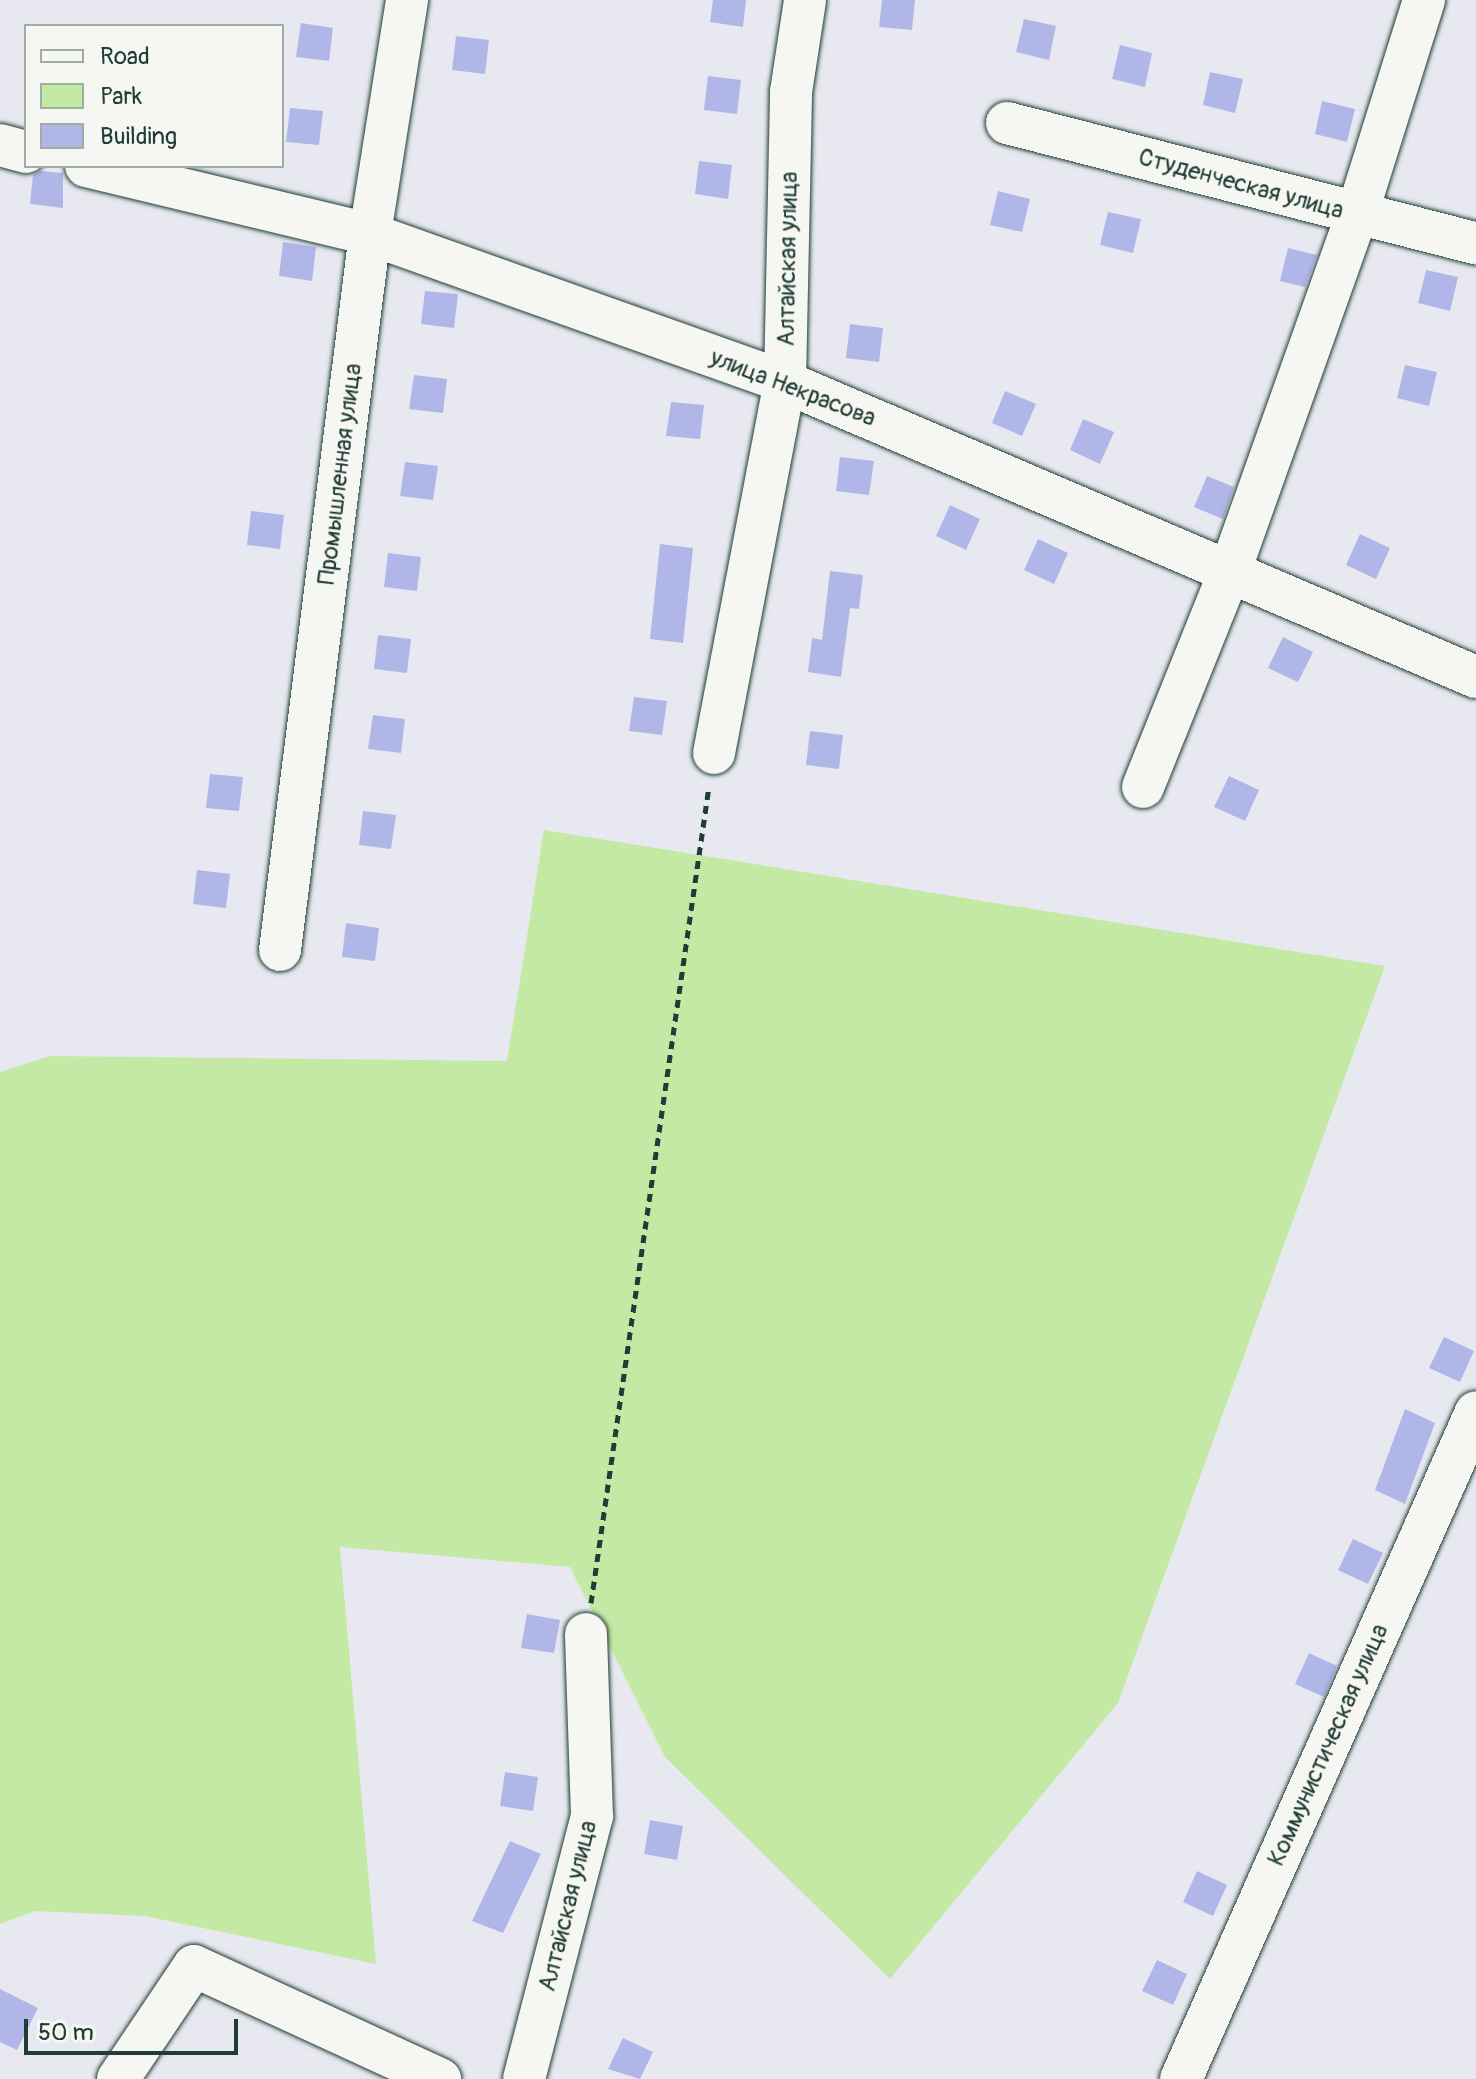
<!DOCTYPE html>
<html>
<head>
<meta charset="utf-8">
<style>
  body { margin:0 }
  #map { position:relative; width:1476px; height:2079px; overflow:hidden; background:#e8e9f0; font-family:Pangolin,sans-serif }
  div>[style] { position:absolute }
  .green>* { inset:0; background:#c3e9a4 }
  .building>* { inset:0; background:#b0b7e8 }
  .path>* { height:5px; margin-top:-2.5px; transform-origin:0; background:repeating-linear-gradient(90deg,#1f3d34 0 8px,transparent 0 14px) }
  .roads { filter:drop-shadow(0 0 2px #1f3d34) drop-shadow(0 0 2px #1f3d34) }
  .minor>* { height:42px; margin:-21px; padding:0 21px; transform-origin:21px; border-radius:21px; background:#f6f6f2 }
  span { translate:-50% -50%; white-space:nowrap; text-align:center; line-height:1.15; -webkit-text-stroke:6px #f6f6f2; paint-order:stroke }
  .street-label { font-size:24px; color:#1f3d34 }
  .legend { position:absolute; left:24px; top:24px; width:260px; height:144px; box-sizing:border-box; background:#f6f6f2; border:2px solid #a0aca6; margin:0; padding:10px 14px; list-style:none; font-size:24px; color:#1f3d34 }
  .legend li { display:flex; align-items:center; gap:16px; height:40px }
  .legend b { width:40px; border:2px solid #a0aca6 }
  .scale { position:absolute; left:24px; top:2019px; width:214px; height:36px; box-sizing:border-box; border:4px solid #1f3d34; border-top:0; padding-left:10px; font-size:24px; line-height:28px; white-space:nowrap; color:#1f3d34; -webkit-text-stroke:6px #f6f6f2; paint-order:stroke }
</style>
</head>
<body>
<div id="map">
  <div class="green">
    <div style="clip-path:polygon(544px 830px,1385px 966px,1118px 1703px,890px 1979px,665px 1757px,570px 1567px,340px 1547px,376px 1964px,145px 1916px,35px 1911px,0 1924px,0 1072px,50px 1056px,507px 1061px)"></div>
  </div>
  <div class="building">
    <div style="clip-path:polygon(713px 0,746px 0,743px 27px,710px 22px)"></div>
    <div style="clip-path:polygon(882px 0,915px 0,912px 30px,879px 27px)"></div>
    <div style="clip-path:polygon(1024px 19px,1056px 26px,1049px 60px,1016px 52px)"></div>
    <div style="clip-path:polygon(301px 23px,333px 28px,329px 61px,296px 57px)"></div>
    <div style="clip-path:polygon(456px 36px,489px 40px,485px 74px,452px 70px)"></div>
    <div style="clip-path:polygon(1120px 45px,1152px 53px,1145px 87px,1112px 79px)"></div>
    <div style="clip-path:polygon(1210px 72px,1243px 79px,1235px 113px,1203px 105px)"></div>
    <div style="clip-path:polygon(708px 76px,741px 80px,737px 114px,704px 110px)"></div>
    <div style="clip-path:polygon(1322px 101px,1355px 109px,1347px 142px,1315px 134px)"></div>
    <div style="clip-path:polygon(290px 108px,323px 111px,319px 145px,286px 142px)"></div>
    <div style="clip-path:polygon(699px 161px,732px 165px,728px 199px,695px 194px)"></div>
    <div style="clip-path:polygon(40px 171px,63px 173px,63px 208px,30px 204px,33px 175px)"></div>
    <div style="clip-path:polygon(998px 191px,1030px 199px,1022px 232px,990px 225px)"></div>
    <div style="clip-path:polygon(1108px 212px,1141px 219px,1133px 253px,1100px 245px)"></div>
    <div style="clip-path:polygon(283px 242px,316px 247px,312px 281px,279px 276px)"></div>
    <div style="clip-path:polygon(1288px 248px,1317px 255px,1305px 287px,1280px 281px)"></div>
    <div style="clip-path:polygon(1426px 270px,1458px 277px,1450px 311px,1418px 303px)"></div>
    <div style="clip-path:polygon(425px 291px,458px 294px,454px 328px,421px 324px)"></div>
    <div style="clip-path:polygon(850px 324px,883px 328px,879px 362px,846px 358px)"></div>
    <div style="clip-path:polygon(1405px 365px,1437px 372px,1429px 406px,1397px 398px)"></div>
    <div style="clip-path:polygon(414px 375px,447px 379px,443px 413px,409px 409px)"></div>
    <div style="clip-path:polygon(1005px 391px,1036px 404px,1022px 436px,992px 423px)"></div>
    <div style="clip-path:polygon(671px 402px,704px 405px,700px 439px,666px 436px)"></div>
    <div style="clip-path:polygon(1083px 419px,1114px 432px,1100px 464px,1070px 450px)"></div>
    <div style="clip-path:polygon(840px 457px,874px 461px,869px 495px,836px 491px)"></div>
    <div style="clip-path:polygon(405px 462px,438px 466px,433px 500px,400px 496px)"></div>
    <div style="clip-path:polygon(1207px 476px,1234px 487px,1223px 519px,1194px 507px)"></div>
    <div style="clip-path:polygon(950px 505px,980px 519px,966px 550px,936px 536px)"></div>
    <div style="clip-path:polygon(251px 511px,284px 515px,280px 549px,247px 545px)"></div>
    <div style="clip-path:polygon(1360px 534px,1390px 548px,1376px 579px,1346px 565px)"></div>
    <div style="clip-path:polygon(1038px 539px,1068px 553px,1054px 584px,1024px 570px)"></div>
    <div style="clip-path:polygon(660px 544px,693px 548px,683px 643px,650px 639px)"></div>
    <div style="clip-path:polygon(388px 553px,421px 557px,417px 591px,384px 587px)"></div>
    <div style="clip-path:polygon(830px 571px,863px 575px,859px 609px,850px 608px,841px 677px,808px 672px,812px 638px,822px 640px)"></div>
    <div style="clip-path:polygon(378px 635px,411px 639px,407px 673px,374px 669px)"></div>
    <div style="clip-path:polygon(1283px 637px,1313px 652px,1298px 682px,1268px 668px)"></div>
    <div style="clip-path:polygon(634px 697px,667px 701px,662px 735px,629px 731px)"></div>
    <div style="clip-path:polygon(373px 715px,405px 719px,401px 753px,368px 749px)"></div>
    <div style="clip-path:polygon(810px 731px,843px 735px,839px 769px,806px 765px)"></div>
    <div style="clip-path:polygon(210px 774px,243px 777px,239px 811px,206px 808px)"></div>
    <div style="clip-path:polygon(1229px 776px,1259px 790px,1245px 821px,1214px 807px)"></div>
    <div style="clip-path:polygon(363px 811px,396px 815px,391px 849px,359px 845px)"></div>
    <div style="clip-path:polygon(197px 870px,230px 874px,226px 908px,193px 904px)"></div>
    <div style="clip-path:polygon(346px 923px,379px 928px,375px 961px,342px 957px)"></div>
    <div style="clip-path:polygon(1444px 1337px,1474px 1351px,1460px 1382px,1429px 1368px)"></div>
    <div style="clip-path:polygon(1405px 1409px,1435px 1423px,1405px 1504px,1375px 1490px)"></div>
    <div style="clip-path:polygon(1353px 1539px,1383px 1553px,1368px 1584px,1338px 1570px)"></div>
    <div style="clip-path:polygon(527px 1614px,560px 1620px,554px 1653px,521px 1648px)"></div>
    <div style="clip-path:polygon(1309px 1653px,1337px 1666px,1324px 1697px,1295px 1684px)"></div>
    <div style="clip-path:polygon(505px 1772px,538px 1777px,533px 1811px,500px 1806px)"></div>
    <div style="clip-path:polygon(650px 1820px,683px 1826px,677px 1860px,644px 1854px)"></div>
    <div style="clip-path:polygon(510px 1841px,541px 1854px,503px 1933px,472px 1921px)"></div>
    <div style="clip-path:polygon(1197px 1871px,1227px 1885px,1213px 1916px,1183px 1902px)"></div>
    <div style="clip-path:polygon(1157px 1960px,1187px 1974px,1173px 2005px,1142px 1991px)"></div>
    <div style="clip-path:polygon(0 1989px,38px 2008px,17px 2050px,0 2042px)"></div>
    <div style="clip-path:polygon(623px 2038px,653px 2052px,640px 2079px,608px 2069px)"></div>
  </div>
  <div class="path">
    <div style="left:591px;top:1603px;width:825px;rotate:-81.78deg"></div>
  </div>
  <div class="roads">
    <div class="minor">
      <div style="left:1007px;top:123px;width:484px;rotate:14.4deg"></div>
      <div style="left:0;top:145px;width:27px;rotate:15deg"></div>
      <div style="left:86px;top:166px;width:292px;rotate:13.5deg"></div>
      <div style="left:370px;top:234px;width:441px;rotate:19.6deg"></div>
      <div style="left:785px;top:382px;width:751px;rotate:23.12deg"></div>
      <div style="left:714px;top:753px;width:378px;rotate:-79.2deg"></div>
      <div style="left:785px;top:382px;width:290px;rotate:-88.8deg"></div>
      <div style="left:791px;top:92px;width:93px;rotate:-81.3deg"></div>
      <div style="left:1143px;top:787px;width:236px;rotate:-68.1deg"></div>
      <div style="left:1231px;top:568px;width:376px;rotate:-70.4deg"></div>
      <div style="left:1357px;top:214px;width:224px;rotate:-72.6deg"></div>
      <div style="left:280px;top:950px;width:722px;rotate:-82.84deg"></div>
      <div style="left:370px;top:234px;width:237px;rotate:-81deg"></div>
      <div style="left:118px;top:2079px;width:136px;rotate:-56.1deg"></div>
      <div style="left:194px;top:1966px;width:271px;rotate:24.7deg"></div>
      <div style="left:524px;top:2079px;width:272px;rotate:-75.5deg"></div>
      <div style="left:592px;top:1816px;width:182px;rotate:-91.9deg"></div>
      <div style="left:1181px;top:2079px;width:729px;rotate:-66.14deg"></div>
    </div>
  </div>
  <div class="street-label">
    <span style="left:1241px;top:184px;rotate:15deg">Студенческая улица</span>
    <span style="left:788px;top:259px;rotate:-89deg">Алтайская улица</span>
    <span style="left:793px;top:388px;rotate:21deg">улица Некрасова</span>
    <span style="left:340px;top:474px;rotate:-83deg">Промышленная улица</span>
    <span style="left:1328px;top:1745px;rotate:-66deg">Коммунистическая улица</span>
    <span style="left:568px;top:1906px;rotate:-76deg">Алтайская улица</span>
  </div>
  <ul class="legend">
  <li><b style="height:10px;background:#f6f6f2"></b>Road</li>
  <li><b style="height:22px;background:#c3e9a4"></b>Park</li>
  <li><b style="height:22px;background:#b0b7e8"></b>Building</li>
  </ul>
  <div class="scale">50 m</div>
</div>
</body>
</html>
